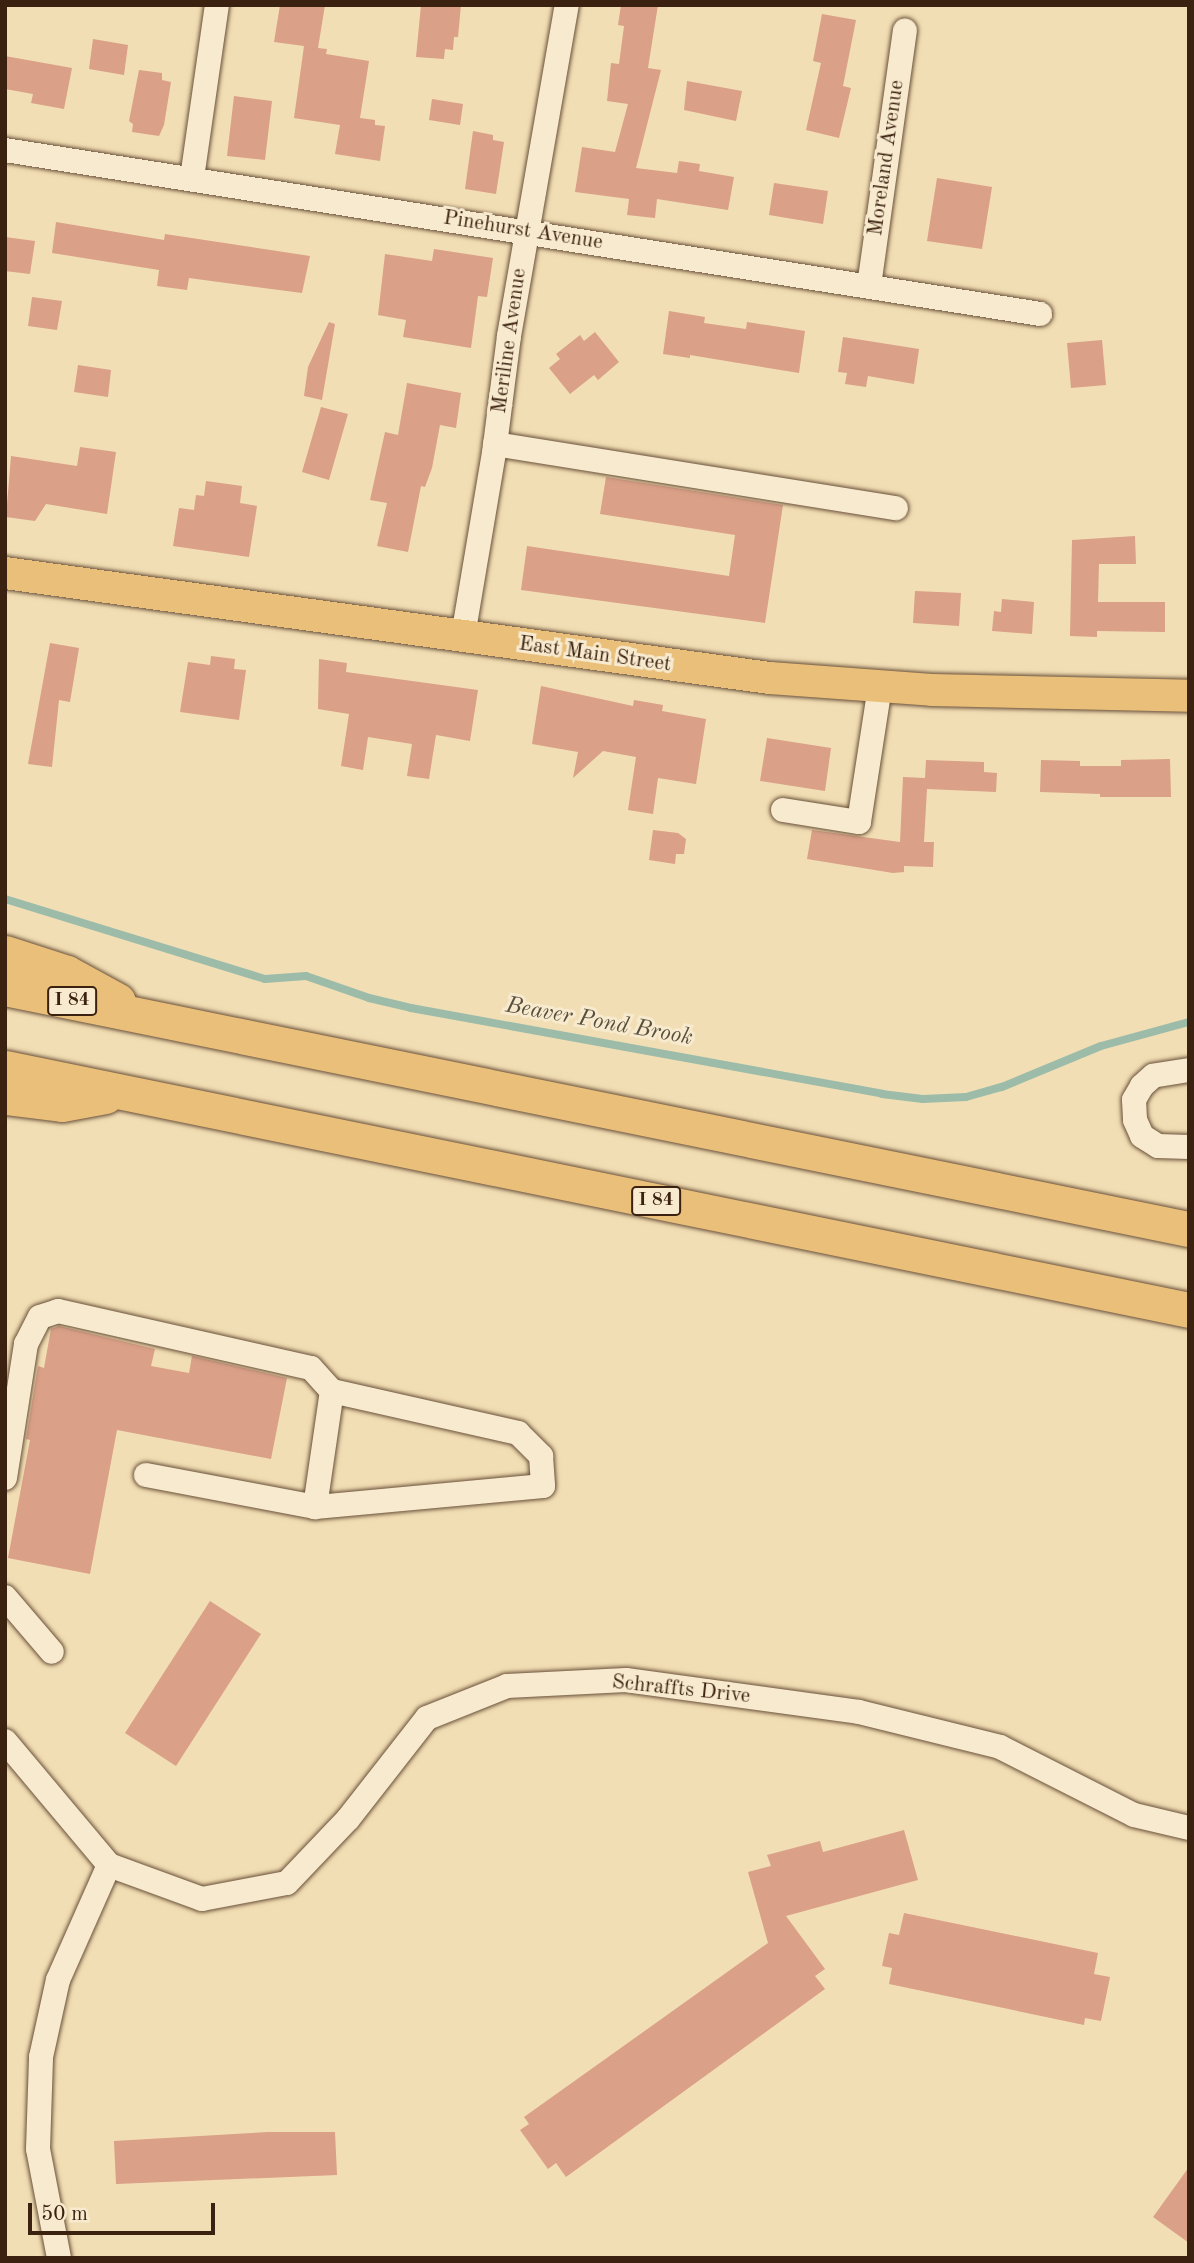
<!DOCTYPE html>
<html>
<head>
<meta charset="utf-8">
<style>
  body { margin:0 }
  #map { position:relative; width:1194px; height:2263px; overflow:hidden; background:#f2deb4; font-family:"Old Standard TT",serif }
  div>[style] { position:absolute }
  .stream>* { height:8px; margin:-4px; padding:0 4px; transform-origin:4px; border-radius:4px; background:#9cbca9 }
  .building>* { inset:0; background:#daa088 }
  .roads { filter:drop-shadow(0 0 2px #695039) drop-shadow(0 0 2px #695039) }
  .minor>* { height:24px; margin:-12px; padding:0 12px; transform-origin:12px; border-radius:12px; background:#f7eace }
  .major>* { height:32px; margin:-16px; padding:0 16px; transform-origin:16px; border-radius:16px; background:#e9bf7a }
  .highway>* { height:35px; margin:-17.5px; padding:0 17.5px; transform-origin:17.5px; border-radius:17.5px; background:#e9bf7a }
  span { translate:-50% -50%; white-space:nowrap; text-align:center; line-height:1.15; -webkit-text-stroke:6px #f7eace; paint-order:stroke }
  .shield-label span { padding:2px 5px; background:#f7eace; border:2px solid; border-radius:5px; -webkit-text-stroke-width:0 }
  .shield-label { font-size:19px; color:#3b2110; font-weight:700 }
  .street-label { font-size:21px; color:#3b2110 }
  .water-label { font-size:23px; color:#58503e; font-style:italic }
  .frame { position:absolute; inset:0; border:7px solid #3b2110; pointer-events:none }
  .scale { position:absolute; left:28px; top:2203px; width:187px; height:32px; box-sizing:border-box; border:4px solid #3b2110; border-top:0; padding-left:9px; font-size:21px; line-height:24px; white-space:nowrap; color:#3b2110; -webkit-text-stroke:5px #f7eace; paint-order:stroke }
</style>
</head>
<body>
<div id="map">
  <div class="stream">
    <div style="left:5px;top:899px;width:272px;rotate:17.1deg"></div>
    <div style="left:265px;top:979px;width:41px;rotate:-4.2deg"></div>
    <div style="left:306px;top:976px;width:67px;rotate:19.2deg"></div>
    <div style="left:369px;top:998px;width:43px;rotate:13.4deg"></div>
    <div style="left:411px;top:1008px;width:479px;rotate:10.3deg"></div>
    <div style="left:882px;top:1094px;width:41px;rotate:7deg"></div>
    <div style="left:923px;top:1099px;width:43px;rotate:-2.7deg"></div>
    <div style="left:966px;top:1097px;width:37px;rotate:-16deg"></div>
    <div style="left:1002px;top:1087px;width:107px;rotate:-22.5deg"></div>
    <div style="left:1101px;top:1046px;width:91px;rotate:-15.3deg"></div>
  </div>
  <div class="building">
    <div style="clip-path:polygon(280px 5px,325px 5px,318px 48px,327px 49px,326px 54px,369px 61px,360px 118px,375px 120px,375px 125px,385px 126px,380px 161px,335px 154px,340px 125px,294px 118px,304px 46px,274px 42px)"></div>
    <div style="clip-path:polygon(421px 5px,461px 5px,458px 37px,454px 37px,453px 50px,445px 49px,444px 59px,416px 57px)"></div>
    <div style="clip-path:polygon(621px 5px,658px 5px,648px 68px,661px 70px,636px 168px,677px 173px,679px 161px,700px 164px,699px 171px,734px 177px,728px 210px,657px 199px,655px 218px,627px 215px,629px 199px,575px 192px,582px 147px,615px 152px,628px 104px,607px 101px,611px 63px,619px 64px,624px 26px,618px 25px)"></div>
    <div style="clip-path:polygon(822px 14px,856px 20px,843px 86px,851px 88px,839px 138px,806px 130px,821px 63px,813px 61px)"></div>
    <div style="clip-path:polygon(93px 39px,128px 45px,124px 75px,89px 69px)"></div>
    <div style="clip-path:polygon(5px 56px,72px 68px,64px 109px,31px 103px,33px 94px,5px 89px)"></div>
    <div style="clip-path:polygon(139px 70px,162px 73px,162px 80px,171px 82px,164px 125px,159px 136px,132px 132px,133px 124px,129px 121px)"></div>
    <div style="clip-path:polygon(687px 81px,742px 91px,736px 121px,684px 110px)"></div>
    <div style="clip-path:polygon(234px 96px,272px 101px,265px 160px,227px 156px)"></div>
    <div style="clip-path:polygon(432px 99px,463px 104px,460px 125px,429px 120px)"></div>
    <div style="clip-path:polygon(473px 131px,493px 135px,493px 140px,504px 142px,496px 194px,465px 189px)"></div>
    <div style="clip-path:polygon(937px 178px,992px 187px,982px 249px,927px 241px)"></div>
    <div style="clip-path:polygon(774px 183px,828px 191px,823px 224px,769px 215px)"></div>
    <div style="clip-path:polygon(56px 222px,164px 240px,165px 234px,310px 256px,302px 293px,189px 278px,187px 290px,157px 286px,159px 270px,52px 253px)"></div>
    <div style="clip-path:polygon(5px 237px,35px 241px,30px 274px,5px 271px)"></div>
    <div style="clip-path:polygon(434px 249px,493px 258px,487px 297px,478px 296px,471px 348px,403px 337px,406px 320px,378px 315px,385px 254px,432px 261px)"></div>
    <div style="clip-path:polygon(32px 297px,62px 301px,57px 330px,28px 326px)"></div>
    <div style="clip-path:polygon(669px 311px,705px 317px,704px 323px,746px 329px,747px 322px,805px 331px,799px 373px,690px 355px,690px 358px,663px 354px)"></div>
    <div style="clip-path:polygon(329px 322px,335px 324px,322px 400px,304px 396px,308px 367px)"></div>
    <div style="clip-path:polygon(595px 332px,619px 362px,598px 380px,594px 375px,570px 394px,549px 368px,560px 359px,556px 354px,580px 335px,584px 341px)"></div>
    <div style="clip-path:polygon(843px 337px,919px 349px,914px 384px,868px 376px,866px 387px,845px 384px,847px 373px,838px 372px)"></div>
    <div style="clip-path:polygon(1102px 340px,1106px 385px,1071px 388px,1067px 343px)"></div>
    <div style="clip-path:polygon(78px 365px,111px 370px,108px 397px,74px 392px)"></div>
    <div style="clip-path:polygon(407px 383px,461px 393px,456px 428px,440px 425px,432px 468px,425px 487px,421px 486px,408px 552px,377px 546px,387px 503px,370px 500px,385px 432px,398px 435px)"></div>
    <div style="clip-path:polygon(321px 407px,348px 414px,329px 480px,302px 472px)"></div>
    <div style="clip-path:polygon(80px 447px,116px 452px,107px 514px,46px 504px,35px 521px,6px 517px,11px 456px,77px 466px)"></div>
    <div style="clip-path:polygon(606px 477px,783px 505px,765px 623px,521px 590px,527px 546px,729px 576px,735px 535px,600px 514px)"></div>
    <div style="clip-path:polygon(206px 481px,242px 486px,240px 503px,257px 506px,249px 557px,173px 546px,179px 508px,194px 510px,196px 495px,204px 496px)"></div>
    <div style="clip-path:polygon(1135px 536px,1136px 564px,1099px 564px,1098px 602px,1165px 602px,1165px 632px,1097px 631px,1097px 637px,1070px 636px,1072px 540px)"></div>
    <div style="clip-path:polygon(915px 591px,961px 593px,959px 626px,913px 623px)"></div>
    <div style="clip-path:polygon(1002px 599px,1034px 602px,1032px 634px,992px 631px,994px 611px,1001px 612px)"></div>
    <div style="clip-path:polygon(50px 643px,79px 648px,70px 702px,59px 700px,52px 767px,28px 764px)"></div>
    <div style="clip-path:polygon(211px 656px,235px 659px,234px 669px,246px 670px,239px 720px,180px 712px,188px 662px,210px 665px)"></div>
    <div style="clip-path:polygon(319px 659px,347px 663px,346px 672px,478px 690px,470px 741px,436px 735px,429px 779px,407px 776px,412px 744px,368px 737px,363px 770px,341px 766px,349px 714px,318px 709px)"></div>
    <div style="clip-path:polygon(541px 686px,633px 706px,634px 700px,663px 705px,662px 711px,706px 719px,696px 784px,658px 778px,653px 814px,628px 810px,636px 757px,603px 751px,573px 778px,578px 752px,532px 744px)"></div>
    <div style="clip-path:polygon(767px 738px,831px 748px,825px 791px,760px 781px)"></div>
    <div style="clip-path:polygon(1170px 759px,1171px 797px,1100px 797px,1100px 794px,1040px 792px,1041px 760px,1080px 761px,1080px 766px,1121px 766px,1121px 760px)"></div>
    <div style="clip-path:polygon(926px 760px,984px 762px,984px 772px,997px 773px,996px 792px,927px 789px,924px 842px,934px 842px,933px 867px,904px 866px,904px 872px,893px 873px,807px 859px,812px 830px,900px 842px,903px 777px,925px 778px)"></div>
    <div style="clip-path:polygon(653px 830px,678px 833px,686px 839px,684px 854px,676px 854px,675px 864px,649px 860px)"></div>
    <div style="clip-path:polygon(59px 1326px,155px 1349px,151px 1366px,189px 1373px,192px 1356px,287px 1378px,271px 1459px,117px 1430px,90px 1574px,8px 1558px,30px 1440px,26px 1439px,38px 1366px,44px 1368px,51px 1329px)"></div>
    <div style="clip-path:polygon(210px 1601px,261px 1634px,176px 1766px,125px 1733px)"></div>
    <div style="clip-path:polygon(904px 1830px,918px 1880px,786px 1916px,825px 1969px,815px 1976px,825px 1989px,566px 2177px,556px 2163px,548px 2169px,520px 2130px,529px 2124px,524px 2117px,768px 1943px,748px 1872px,771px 1866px,767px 1855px,820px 1841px,823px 1852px)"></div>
    <div style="clip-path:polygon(904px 1913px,1098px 1953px,1094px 1974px,1110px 1977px,1101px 2021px,1085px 2018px,1084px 2025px,889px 1984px,892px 1968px,882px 1966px,889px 1933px,899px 1935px)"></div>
    <div style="clip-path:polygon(268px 2132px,335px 2132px,337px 2175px,116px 2184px,114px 2141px)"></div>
    <div style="clip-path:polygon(1189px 2167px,1189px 2243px,1153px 2217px)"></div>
  </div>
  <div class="roads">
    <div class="minor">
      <div style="left:5px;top:150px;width:1048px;rotate:9deg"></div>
      <div style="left:192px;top:178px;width:175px;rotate:-81.8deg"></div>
      <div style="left:869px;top:286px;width:258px;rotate:-82deg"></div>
      <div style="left:495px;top:444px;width:406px;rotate:9.1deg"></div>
      <div style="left:463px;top:636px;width:186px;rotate:-80.4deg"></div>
      <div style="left:494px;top:453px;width:118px;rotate:-82.7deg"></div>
      <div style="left:509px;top:336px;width:336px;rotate:-80.1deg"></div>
      <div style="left:783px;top:810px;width:77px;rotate:9deg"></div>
      <div style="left:859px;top:822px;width:137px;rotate:-81.2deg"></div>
      <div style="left:1189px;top:1070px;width:36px;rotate:171deg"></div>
      <div style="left:1153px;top:1076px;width:15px;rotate:138deg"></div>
      <div style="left:1142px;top:1086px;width:16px;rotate:120deg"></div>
      <div style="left:1134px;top:1100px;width:20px;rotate:87deg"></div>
      <div style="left:1135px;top:1120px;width:17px;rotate:66deg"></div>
      <div style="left:1142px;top:1136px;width:19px;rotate:32deg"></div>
      <div style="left:1158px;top:1146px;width:31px;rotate:2deg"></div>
      <div style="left:146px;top:1475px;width:172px;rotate:10.7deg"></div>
      <div style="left:315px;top:1507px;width:117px;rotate:-81.7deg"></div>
      <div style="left:332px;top:1391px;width:191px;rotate:12.7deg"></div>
      <div style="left:518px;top:1433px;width:33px;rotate:45deg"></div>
      <div style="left:541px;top:1456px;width:30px;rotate:86deg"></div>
      <div style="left:543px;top:1486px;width:229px;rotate:174.7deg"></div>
      <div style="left:5px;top:1478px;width:136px;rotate:-81.1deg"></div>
      <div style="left:26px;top:1344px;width:30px;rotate:-63deg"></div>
      <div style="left:40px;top:1317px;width:19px;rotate:-18deg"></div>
      <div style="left:58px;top:1311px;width:259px;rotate:12.7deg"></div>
      <div style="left:311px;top:1368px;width:31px;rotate:48deg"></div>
      <div style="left:5px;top:1597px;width:72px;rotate:49.5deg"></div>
      <div style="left:5px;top:1741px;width:162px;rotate:50deg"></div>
      <div style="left:109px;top:1865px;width:99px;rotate:20.1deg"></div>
      <div style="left:202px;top:1899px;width:86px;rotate:-10.7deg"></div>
      <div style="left:287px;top:1883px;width:88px;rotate:-46.4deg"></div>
      <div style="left:348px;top:1819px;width:128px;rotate:-52deg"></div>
      <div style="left:427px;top:1718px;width:86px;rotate:-21.8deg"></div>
      <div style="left:507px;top:1686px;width:119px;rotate:-2.9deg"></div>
      <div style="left:626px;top:1680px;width:235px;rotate:7.8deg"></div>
      <div style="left:859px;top:1712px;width:145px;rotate:13.9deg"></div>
      <div style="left:1000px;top:1747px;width:150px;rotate:26.9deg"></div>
      <div style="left:1134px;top:1815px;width:57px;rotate:13.3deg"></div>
      <div style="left:59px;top:2258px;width:111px;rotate:-100.9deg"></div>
      <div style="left:38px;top:2149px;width:92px;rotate:-88.1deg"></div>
      <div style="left:41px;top:2057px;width:79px;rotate:-77.6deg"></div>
      <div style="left:58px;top:1980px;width:126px;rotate:-66.1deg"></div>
    </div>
    <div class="major">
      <div style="left:5px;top:573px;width:772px;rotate:7.82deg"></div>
      <div style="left:770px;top:678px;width:162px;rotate:4.2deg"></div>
      <div style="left:932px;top:690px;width:257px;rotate:1.3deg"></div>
    </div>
    <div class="highway">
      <div style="left:5px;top:953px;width:65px;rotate:17.9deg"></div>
      <div style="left:67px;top:973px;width:58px;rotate:28.8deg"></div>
      <div style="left:5px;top:988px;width:1208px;rotate:11.51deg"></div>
      <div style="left:5px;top:1068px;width:1208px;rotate:11.55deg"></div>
      <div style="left:5px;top:1097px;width:57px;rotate:7deg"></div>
      <div style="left:62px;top:1104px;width:44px;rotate:-10.5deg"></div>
    </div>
  </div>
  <div class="shield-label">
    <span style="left:72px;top:1001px">I 84</span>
    <span style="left:656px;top:1201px">I 84</span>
  </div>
  <div class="street-label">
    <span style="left:887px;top:158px;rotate:-82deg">Moreland Avenue</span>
    <span style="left:523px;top:231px;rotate:9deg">Pinehurst Avenue</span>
    <span style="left:510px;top:341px;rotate:-82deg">Meriline Avenue</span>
    <span style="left:595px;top:655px;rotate:8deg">East Main Street</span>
    <span style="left:681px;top:1690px;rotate:6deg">Schraffts Drive</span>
  </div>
  <div class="water-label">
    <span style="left:599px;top:1022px;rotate:10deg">Beaver Pond Brook</span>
  </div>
  <div class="frame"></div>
  <div class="scale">50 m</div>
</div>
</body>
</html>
